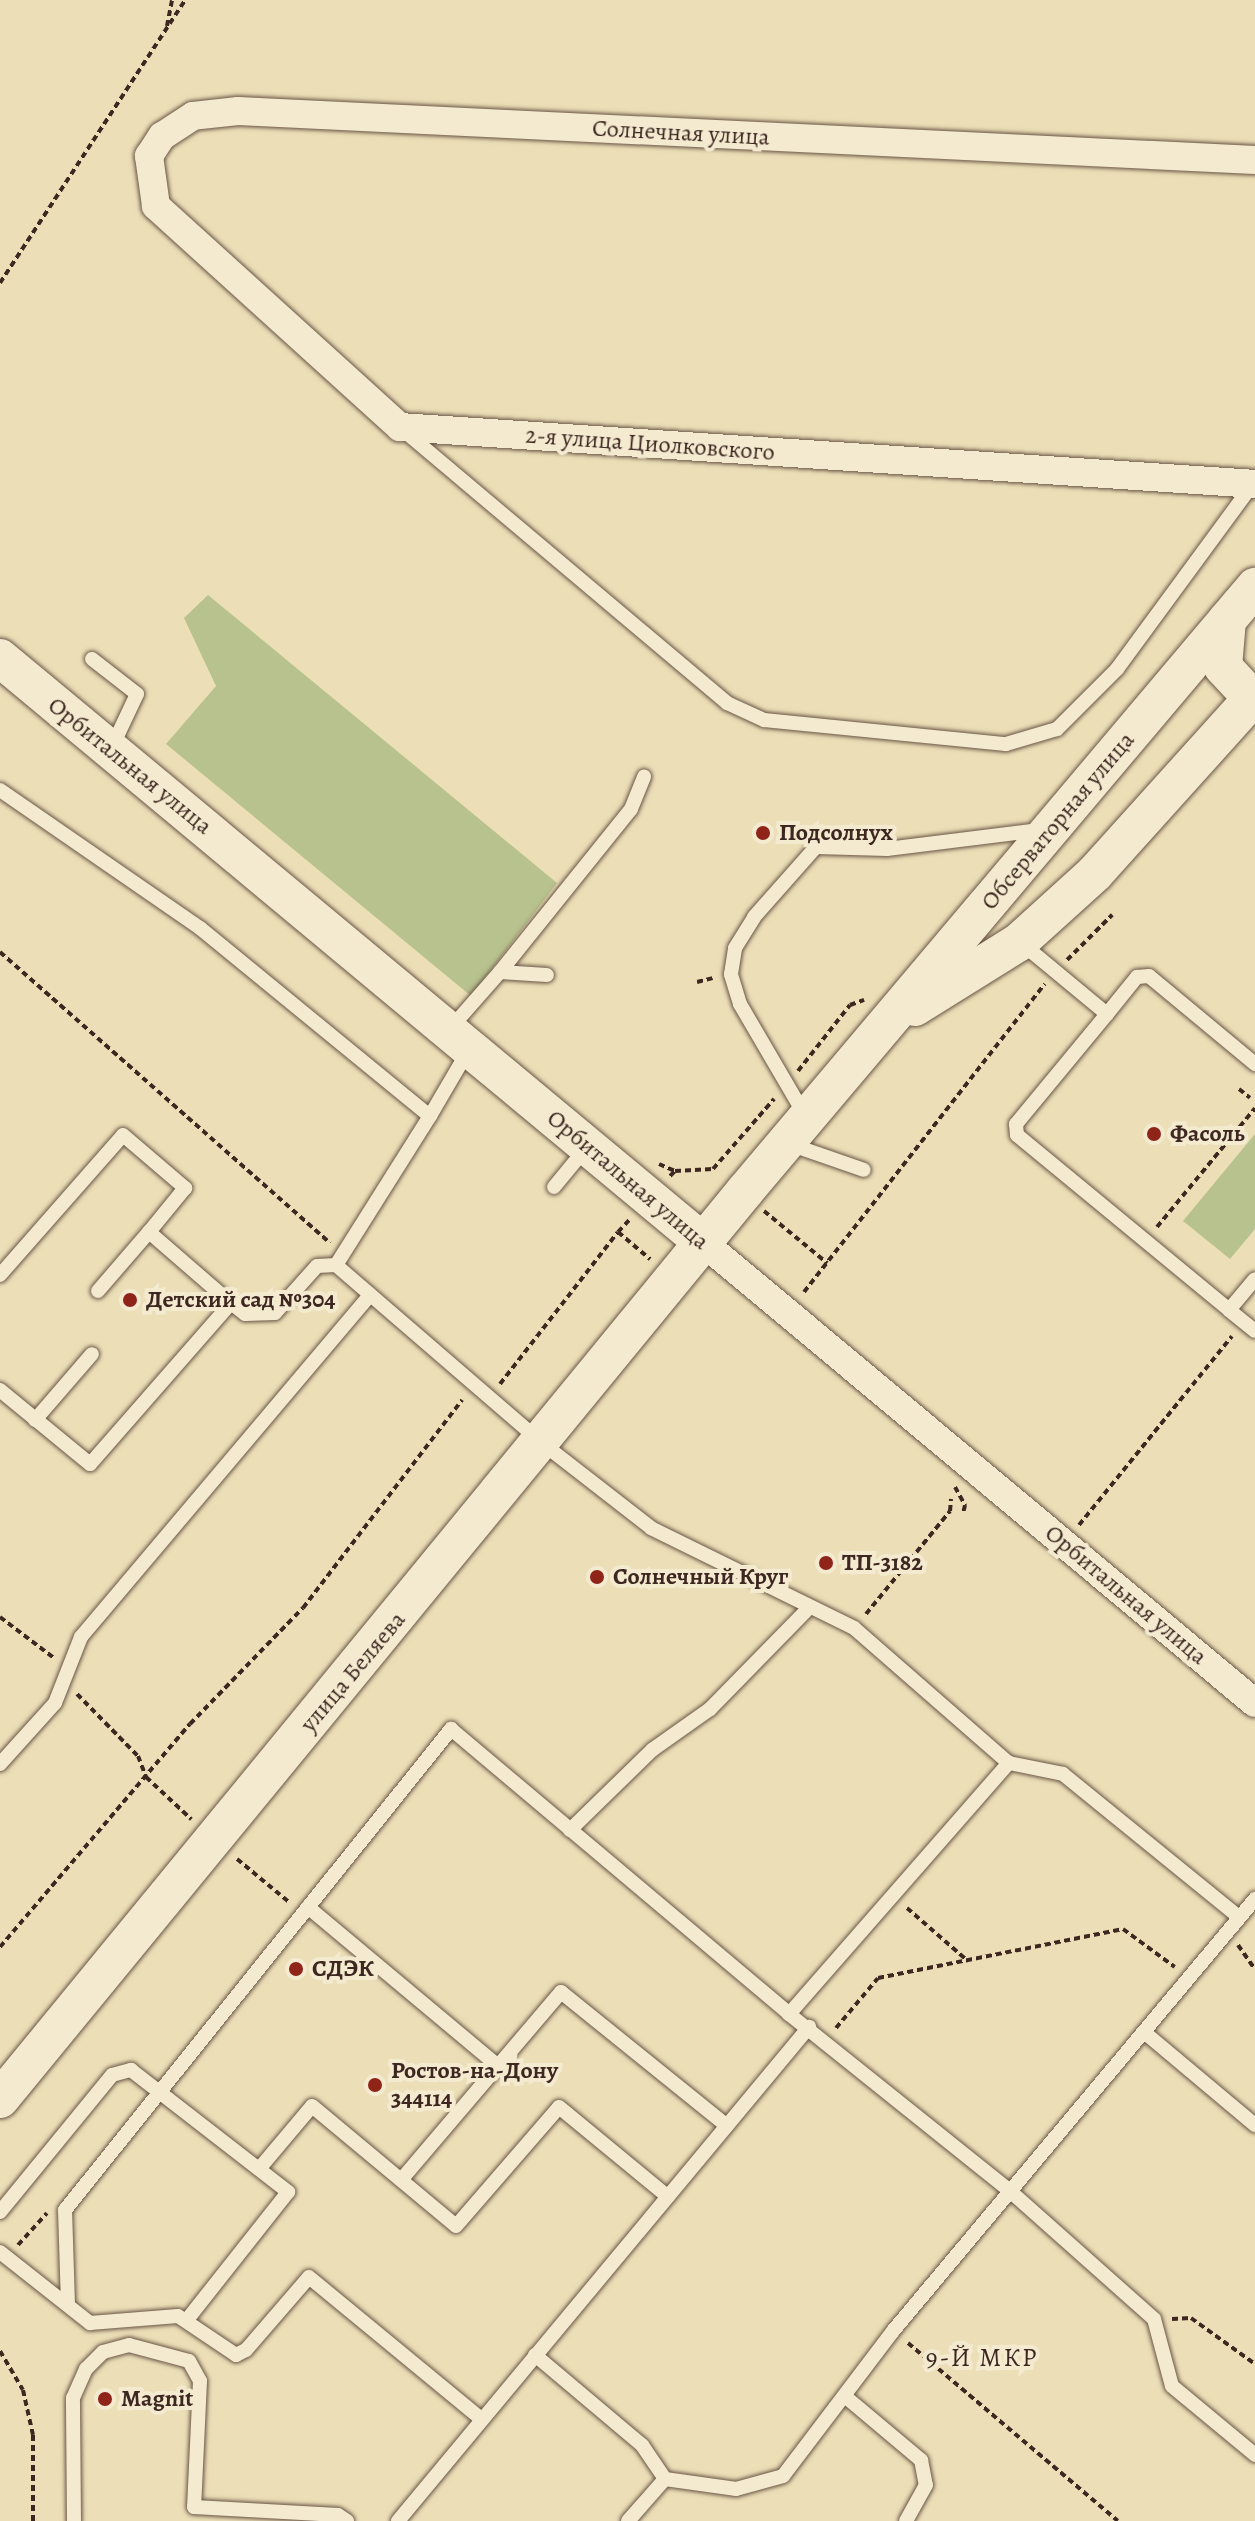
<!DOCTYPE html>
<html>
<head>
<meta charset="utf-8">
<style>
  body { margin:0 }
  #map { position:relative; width:1255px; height:2521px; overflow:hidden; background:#ecdfb7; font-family:Alegreya,serif }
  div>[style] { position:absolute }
  .green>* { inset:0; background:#b8c28e }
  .path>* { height:4px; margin-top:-2px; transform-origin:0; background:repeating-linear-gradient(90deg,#3d2720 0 6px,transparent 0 10px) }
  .roads { filter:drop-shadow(0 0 2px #695546) drop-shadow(0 0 2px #695546) }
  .service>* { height:14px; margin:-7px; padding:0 7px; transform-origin:7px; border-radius:7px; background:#f3ead0 }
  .minor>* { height:28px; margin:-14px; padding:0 14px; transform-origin:14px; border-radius:14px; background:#f3ead0 }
  .secondary>* { height:38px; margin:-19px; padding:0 19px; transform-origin:19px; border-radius:19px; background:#f3ead0 }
  .dots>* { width:22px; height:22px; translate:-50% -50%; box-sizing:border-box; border:4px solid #f3ead0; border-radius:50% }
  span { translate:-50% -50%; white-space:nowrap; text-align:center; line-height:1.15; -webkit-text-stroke:8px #f3ead0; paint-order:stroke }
  .street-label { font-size:24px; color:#3d2720 }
  .poi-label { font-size:24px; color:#3d2720; font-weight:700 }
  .left { translate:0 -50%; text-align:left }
  .neighbourhood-label { font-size:26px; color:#3d2720; letter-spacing:2px }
</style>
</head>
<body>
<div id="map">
  <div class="green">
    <div style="clip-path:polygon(208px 595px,557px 883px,471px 996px,166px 744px,216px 686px,184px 618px)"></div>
    <div style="clip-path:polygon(1255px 1134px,1255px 1229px,1230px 1259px,1183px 1221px)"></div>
  </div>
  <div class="path">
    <div style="left:167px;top:26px;width:26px;rotate:-79deg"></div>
    <div style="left:0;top:283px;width:338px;rotate:-56.8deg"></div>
    <div style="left:0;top:952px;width:440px;rotate:41.4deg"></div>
    <div style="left:1067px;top:960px;width:64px;rotate:-45deg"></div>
    <div style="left:697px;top:982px;width:16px;rotate:-14deg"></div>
    <div style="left:798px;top:1071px;width:84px;rotate:-51.8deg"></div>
    <div style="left:850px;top:1005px;width:15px;rotate:-20deg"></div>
    <div style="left:1239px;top:1089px;width:14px;rotate:39deg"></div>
    <div style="left:659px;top:1164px;width:17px;rotate:24deg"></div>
    <div style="left:670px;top:1176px;width:7px;rotate:-45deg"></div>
    <div style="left:675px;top:1171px;width:38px;rotate:-3deg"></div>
    <div style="left:713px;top:1169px;width:93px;rotate:-48.9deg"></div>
    <div style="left:764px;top:1211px;width:82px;rotate:39.5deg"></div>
    <div style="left:1157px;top:1227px;width:154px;rotate:-50.5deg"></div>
    <div style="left:618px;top:1232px;width:19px;rotate:-47deg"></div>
    <div style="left:804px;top:1292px;width:391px;rotate:-52deg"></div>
    <div style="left:500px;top:1384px;width:192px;rotate:-52.2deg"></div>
    <div style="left:618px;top:1232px;width:42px;rotate:40.2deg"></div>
    <div style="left:955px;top:1487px;width:21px;rotate:61deg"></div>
    <div style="left:965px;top:1505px;width:9px;rotate:103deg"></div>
    <div style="left:1079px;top:1525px;width:243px;rotate:-51deg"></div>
    <div style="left:866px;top:1614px;width:133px;rotate:-50.8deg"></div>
    <div style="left:950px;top:1511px;width:12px;rotate:-85deg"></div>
    <div style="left:0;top:1617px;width:68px;rotate:37.2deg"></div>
    <div style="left:77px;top:1694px;width:87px;rotate:45.5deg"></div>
    <div style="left:138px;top:1756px;width:22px;rotate:69deg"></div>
    <div style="left:146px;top:1777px;width:62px;rotate:43deg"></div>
    <div style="left:237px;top:1859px;width:67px;rotate:39.6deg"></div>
    <div style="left:907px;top:1908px;width:81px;rotate:41deg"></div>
    <div style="left:1238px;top:1945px;width:29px;rotate:55deg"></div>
    <div style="left:0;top:1947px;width:293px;rotate:-49.6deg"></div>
    <div style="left:190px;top:1724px;width:162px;rotate:-45.8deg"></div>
    <div style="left:303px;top:1608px;width:262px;rotate:-52.6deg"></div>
    <div style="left:836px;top:2028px;width:65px;rotate:-50deg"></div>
    <div style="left:878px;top:1978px;width:250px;rotate:-11.3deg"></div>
    <div style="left:1123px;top:1929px;width:64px;rotate:36.2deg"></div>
    <div style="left:18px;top:2245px;width:43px;rotate:-47.8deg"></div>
    <div style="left:1172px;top:2319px;width:19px;rotate:-3deg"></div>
    <div style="left:1191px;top:2318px;width:79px;rotate:35.7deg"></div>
    <div style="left:908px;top:2343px;width:275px;rotate:40.3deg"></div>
    <div style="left:0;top:2351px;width:45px;rotate:59.5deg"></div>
    <div style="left:23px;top:2390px;width:46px;rotate:77.5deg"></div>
    <div style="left:33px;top:2435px;width:86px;rotate:90deg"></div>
  </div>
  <div class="roads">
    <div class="service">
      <div style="left:403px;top:430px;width:424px;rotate:40.1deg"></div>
      <div style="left:727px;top:703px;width:41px;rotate:24.7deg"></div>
      <div style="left:764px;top:720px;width:243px;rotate:5.7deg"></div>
      <div style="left:1006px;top:744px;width:53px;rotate:-16.4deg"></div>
      <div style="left:1057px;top:729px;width:85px;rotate:-45deg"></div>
      <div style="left:1117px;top:669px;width:230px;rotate:-53.7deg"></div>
      <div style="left:92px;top:659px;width:57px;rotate:37.9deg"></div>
      <div style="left:137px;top:694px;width:61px;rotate:115.3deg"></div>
      <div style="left:0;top:790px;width:243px;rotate:34.6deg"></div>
      <div style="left:200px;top:928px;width:297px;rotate:39.3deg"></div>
      <div style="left:430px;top:1116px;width:75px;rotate:-59.7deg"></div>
      <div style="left:1020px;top:942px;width:113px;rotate:39.6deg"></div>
      <div style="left:1107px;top:1014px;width:48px;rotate:-51deg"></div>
      <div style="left:1137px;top:977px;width:12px;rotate:-5deg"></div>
      <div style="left:1149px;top:976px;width:138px;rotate:39.7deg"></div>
      <div style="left:500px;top:972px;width:209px;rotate:-51.2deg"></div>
      <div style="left:631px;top:809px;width:35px;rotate:-68deg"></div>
      <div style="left:1107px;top:1014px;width:143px;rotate:129.6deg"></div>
      <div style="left:1016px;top:1124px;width:11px;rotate:85deg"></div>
      <div style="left:1017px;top:1135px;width:275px;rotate:39.5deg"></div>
      <div style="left:1229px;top:1310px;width:40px;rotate:-50deg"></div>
      <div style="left:449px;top:1030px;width:77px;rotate:-48.7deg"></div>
      <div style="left:500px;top:972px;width:47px;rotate:3.7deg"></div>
      <div style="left:430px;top:1116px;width:176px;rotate:122.2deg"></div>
      <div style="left:336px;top:1265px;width:272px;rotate:40.8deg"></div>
      <div style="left:542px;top:1443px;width:138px;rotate:37.9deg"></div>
      <div style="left:651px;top:1528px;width:226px;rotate:26.2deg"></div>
      <div style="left:854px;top:1628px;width:206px;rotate:41.1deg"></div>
      <div style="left:1009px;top:1763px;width:55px;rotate:11.5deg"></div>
      <div style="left:1063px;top:1774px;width:227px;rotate:39.1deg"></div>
      <div style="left:806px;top:1117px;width:131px;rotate:-120.3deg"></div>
      <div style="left:740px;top:1004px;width:31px;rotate:-107deg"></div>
      <div style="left:731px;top:974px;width:26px;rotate:-81deg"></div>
      <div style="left:735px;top:948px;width:36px;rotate:-58deg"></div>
      <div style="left:754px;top:917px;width:94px;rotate:-48.5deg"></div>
      <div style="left:816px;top:847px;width:71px;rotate:1.6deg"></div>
      <div style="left:887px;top:849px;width:154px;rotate:-7.1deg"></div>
      <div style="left:789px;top:1144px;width:79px;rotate:19.1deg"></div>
      <div style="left:554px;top:1187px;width:52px;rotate:-50.5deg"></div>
      <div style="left:0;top:1275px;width:186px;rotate:-48.7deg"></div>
      <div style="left:123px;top:1135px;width:82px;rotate:40.5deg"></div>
      <div style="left:185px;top:1188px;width:57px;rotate:129.3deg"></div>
      <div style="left:149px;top:1232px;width:108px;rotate:40.9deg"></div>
      <div style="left:231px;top:1303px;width:214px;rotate:131.2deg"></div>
      <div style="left:90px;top:1464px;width:117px;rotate:-140.6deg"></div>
      <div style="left:98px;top:1291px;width:78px;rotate:-49.2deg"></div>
      <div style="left:231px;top:1303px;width:18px;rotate:38deg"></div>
      <div style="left:245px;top:1314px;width:30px;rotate:-2deg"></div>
      <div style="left:275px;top:1313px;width:63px;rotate:-48.2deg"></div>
      <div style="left:317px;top:1266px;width:19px;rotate:-3deg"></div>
      <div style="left:1229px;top:1310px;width:33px;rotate:39deg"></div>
      <div style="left:35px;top:1420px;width:87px;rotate:-49.2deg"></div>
      <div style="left:0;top:1764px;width:82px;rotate:-48deg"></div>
      <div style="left:55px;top:1703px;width:71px;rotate:-68.5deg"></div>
      <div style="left:81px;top:1637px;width:448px;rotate:-49.8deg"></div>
      <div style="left:570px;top:1830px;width:115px;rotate:-44.3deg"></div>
      <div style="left:652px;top:1750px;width:71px;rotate:-35.3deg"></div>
      <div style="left:710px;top:1709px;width:140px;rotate:-45.6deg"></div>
      <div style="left:308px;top:1907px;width:248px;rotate:39.9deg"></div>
      <div style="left:789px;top:2014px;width:334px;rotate:-48.8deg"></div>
      <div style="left:1144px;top:2032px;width:145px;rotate:40deg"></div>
      <div style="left:259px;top:2169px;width:82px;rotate:-49.9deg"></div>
      <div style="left:312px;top:2106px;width:187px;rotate:39.8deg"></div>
      <div style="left:456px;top:2226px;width:157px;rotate:-49.1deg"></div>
      <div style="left:559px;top:2107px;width:141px;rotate:39.5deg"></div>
      <div style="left:401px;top:2180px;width:247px;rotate:-49.6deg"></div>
      <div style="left:561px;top:1992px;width:213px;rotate:38.9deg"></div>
      <div style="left:0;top:2212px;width:177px;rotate:-50.7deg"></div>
      <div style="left:112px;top:2075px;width:20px;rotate:-15deg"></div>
      <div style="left:131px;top:2070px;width:199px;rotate:37.8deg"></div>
      <div style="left:288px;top:2192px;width:164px;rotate:128.3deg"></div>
      <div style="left:0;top:2252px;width:115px;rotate:38.3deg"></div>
      <div style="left:90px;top:2323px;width:88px;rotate:-4.5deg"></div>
      <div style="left:178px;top:2316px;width:70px;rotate:33.9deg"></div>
      <div style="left:236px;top:2355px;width:11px;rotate:-27deg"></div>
      <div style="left:246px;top:2350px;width:96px;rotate:-49.2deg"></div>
      <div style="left:309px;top:2277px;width:220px;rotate:39.5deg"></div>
      <div style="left:68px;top:2305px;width:95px;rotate:-91.8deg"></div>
      <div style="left:65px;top:2210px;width:617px;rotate:-51.25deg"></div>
      <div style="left:451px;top:1729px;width:442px;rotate:40.1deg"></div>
      <div style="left:789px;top:2014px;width:285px;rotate:38.7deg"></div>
      <div style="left:1011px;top:2192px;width:191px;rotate:41.6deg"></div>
      <div style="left:1154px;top:2319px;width:69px;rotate:75deg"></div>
      <div style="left:1172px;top:2386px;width:108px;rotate:39.7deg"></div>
      <div style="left:535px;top:2355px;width:140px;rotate:40.1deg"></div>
      <div style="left:642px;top:2445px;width:41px;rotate:55.9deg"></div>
      <div style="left:847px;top:2398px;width:97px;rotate:40deg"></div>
      <div style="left:921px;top:2460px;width:25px;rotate:79deg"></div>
      <div style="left:926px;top:2485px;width:41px;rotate:119.1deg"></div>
      <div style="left:74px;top:2521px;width:123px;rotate:-90.5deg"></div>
      <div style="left:73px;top:2398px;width:32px;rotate:-66deg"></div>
      <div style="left:86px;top:2369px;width:24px;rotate:-45deg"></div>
      <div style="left:103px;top:2352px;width:27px;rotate:-15deg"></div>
      <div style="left:129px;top:2345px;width:62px;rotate:14.9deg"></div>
      <div style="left:189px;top:2361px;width:23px;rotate:61deg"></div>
      <div style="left:200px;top:2381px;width:126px;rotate:92.7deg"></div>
      <div style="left:194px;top:2507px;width:144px;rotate:3.2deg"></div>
      <div style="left:338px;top:2515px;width:11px;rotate:34deg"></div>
      <div style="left:398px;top:2521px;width:643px;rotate:-50.24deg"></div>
      <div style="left:628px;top:2521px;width:56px;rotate:-48.6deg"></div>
      <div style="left:665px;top:2479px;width:72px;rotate:8deg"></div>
      <div style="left:736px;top:2489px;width:49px;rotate:-15.5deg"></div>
      <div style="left:783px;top:2476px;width:182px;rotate:-52.8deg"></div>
      <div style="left:893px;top:2331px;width:564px;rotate:-50.04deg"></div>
    </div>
    <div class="minor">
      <div style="left:1255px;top:160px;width:1018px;rotate:-177.24deg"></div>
      <div style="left:238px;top:111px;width:45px;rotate:173.7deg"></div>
      <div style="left:193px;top:116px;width:37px;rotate:147deg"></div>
      <div style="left:162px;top:136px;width:24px;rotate:123deg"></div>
      <div style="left:149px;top:156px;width:50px;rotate:82deg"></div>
      <div style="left:156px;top:206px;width:329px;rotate:42.2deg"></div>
      <div style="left:400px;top:427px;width:857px;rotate:3.81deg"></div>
      <div style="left:705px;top:1244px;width:716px;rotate:39.85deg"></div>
    </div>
    <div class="secondary">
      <div style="left:1227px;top:620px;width:47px;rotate:94.9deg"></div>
      <div style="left:1223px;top:667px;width:42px;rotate:46.9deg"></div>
      <div style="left:0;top:658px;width:917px;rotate:39.73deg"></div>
      <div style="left:915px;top:1007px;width:123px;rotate:-32deg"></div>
      <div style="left:1019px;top:942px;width:103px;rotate:-42.2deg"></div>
      <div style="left:1095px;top:873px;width:239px;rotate:-48deg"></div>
      <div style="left:0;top:2099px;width:1175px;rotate:-50.63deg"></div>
      <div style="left:745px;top:1191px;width:791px;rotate:-49.82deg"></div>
    </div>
  </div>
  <div class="dots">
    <div style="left:763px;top:833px;background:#8f2418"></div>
    <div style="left:1154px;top:1134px;background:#8f2418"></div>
    <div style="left:130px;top:1300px;background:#8f2418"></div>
    <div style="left:826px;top:1563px;background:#8f2418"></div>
    <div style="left:597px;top:1577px;background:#8f2418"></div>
    <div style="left:296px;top:1969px;background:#8f2418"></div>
    <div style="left:375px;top:2085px;background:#8f2418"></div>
    <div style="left:105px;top:2399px;background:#8f2418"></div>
  </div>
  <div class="street-label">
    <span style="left:681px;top:133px;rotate:3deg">Солнечная улица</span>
    <span style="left:650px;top:444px;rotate:4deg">2-я улица Циолковского</span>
    <span style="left:130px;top:766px;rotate:39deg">Орбитальная улица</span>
    <span style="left:1058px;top:821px;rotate:-50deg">Обсерваторная улица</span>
    <span style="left:628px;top:1180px;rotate:40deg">Орбитальная улица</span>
    <span style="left:1126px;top:1595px;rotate:40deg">Орбитальная улица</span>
    <span style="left:353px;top:1672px;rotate:-50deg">улица Беляева</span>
  </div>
  <div class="poi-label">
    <span class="left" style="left:779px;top:833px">Подсолнух</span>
    <span class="left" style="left:1170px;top:1134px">Фасоль</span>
    <span class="left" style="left:146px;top:1300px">Детский сад №304</span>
    <span class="left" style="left:842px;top:1563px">ТП-3182</span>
    <span class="left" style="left:613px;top:1577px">Солнечный Круг</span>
    <span class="left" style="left:312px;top:1969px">СДЭК</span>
    <span class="left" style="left:391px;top:2085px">Ростов-на-Дону<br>344114</span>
    <span class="left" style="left:121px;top:2399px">Magnit</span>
  </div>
  <div class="neighbourhood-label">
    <span style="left:982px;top:2358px">9-Й МКР</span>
  </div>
</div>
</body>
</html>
